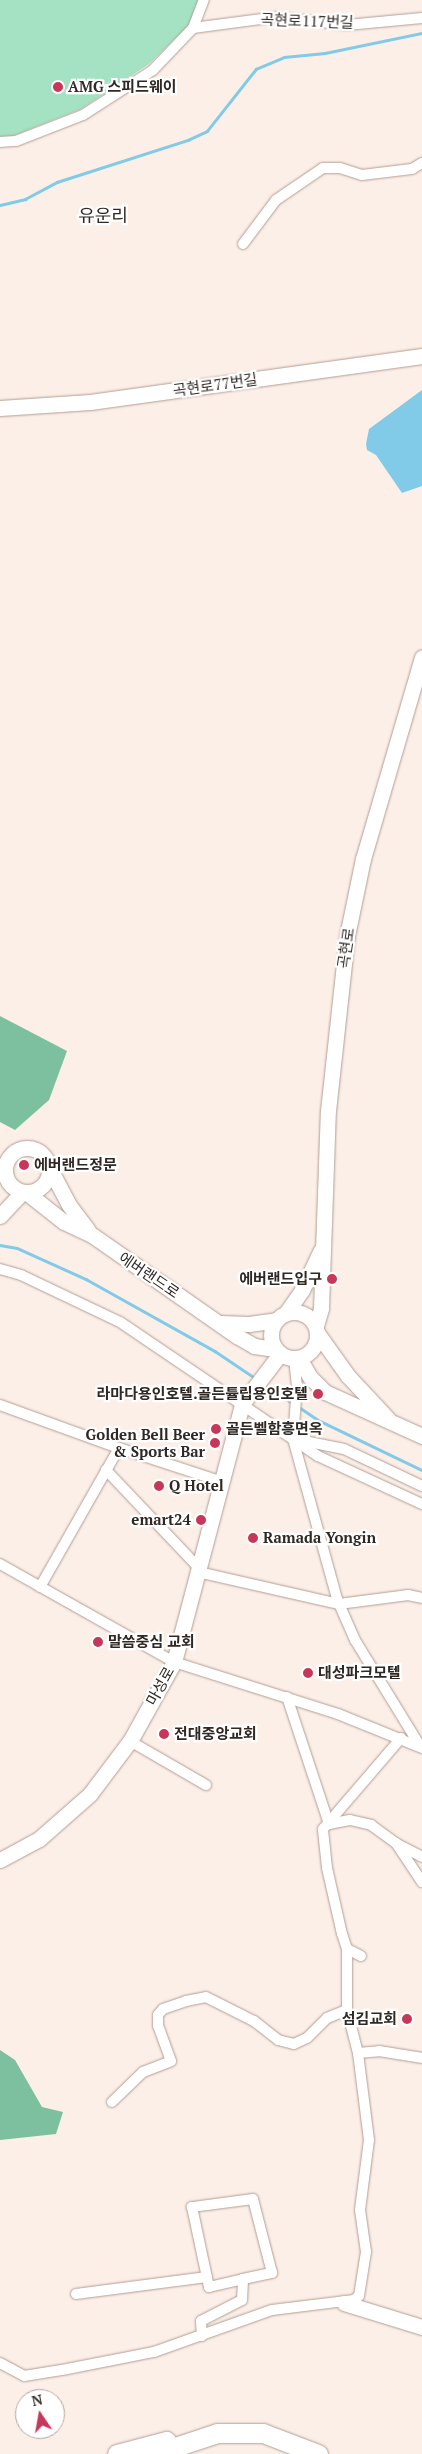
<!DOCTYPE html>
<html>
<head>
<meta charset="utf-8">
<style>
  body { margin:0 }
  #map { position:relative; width:422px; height:2454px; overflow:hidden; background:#fcefe8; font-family:"PT Serif","Noto Sans KR",serif }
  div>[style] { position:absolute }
  .green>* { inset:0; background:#a5e2c3 }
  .forest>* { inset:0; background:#7dc09f }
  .water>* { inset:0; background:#81cae8 }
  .stream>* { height:2.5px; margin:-1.25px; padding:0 1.25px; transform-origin:1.25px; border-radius:1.25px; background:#81cae8 }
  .roads { filter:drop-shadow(0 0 1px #b29e93) drop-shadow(0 0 1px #b29e93) }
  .street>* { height:10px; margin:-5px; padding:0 5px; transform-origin:5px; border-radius:5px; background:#fff }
  .secondary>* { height:15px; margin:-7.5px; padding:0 7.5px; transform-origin:7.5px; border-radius:7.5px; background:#fff }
  .secondary>.ring { margin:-7.5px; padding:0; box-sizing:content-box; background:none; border:15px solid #fff; border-radius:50% }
  .highway>* { height:19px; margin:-9.5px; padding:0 9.5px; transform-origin:9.5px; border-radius:9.5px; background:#fff }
  .dots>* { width:14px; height:14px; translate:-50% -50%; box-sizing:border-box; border:2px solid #fff; border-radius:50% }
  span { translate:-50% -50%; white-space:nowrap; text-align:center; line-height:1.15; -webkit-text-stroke:4.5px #fff; paint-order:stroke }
  .street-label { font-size:15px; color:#302824 }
  .poi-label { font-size:15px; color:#302824; font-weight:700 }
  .left { translate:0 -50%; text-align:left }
  .right { translate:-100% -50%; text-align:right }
  .quarter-label { font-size:18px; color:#302824 }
  .north { position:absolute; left:15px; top:2389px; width:50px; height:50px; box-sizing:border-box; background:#fff; border:1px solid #aca9a7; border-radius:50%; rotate:348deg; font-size:14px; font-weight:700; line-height:20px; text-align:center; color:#302824 }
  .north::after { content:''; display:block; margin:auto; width:18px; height:22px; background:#c7375a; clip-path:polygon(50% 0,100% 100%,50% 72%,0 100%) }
</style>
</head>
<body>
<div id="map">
  <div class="green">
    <div style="clip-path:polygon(0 0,198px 0,190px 24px,149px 64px,81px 109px,13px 136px,0 137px)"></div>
  </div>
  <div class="forest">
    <div style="clip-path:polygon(0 1016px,67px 1051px,49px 1100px,15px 1130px,0 1122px)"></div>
    <div style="clip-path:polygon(0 2050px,15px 2060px,42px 2107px,63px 2112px,56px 2134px,0 2140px)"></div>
  </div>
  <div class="water">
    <div style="clip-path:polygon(422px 390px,422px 486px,402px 493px,376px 455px,367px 450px,366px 444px,369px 429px)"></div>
  </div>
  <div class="stream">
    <div style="left:0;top:205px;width:26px;rotate:-13deg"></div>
    <div style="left:25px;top:199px;width:36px;rotate:-28deg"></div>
    <div style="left:57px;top:182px;width:138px;rotate:-17.8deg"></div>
    <div style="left:188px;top:140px;width:21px;rotate:-25deg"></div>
    <div style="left:207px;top:131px;width:79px;rotate:-51.7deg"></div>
    <div style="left:256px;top:69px;width:30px;rotate:-23deg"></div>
    <div style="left:284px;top:57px;width:41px;rotate:-5.6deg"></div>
    <div style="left:325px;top:53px;width:99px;rotate:-11.7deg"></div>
    <div style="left:0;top:1245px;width:17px;rotate:10deg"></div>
    <div style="left:17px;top:1248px;width:76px;rotate:24.2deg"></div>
    <div style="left:86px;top:1279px;width:148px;rotate:29.2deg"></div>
    <div style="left:215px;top:1351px;width:48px;rotate:34deg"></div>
    <div style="left:263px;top:1384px;width:35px;rotate:33deg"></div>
    <div style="left:299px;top:1407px;width:25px;rotate:34deg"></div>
    <div style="left:320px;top:1421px;width:113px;rotate:25.7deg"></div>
  </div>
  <div class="roads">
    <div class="street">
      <div style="left:193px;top:28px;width:85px;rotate:-7.5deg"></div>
      <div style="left:277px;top:17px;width:70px;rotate:6.5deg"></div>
      <div style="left:347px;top:25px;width:75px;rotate:-5.3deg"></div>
      <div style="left:0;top:142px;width:16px;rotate:-4deg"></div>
      <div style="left:16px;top:141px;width:72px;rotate:-21.2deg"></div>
      <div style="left:83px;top:115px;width:83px;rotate:-32.7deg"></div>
      <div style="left:153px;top:70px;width:58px;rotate:-46.4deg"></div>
      <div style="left:193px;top:28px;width:30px;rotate:-69deg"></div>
      <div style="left:243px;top:244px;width:55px;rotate:-53.1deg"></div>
      <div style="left:276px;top:200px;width:57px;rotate:-34.2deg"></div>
      <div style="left:323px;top:168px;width:17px"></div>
      <div style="left:340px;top:168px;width:23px;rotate:18deg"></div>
      <div style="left:362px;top:175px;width:50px;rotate:-6.8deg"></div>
      <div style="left:412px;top:169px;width:12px;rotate:-31deg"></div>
      <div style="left:0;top:1269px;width:22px;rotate:16deg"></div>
      <div style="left:21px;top:1275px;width:110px;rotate:25.4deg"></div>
      <div style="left:120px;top:1322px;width:239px;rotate:34.1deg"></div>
      <div style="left:318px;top:1456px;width:115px;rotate:24.8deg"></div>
      <div style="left:294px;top:1358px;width:27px;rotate:84deg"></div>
      <div style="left:297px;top:1385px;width:54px;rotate:94.2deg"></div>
      <div style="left:293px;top:1439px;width:166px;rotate:74.6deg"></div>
      <div style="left:337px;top:1599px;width:45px;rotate:66.3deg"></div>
      <div style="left:355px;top:1640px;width:124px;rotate:58.5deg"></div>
      <div style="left:0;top:1405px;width:127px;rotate:19.9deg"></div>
      <div style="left:299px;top:1440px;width:46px;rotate:11.3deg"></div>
      <div style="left:344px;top:1449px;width:86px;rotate:25.4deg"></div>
      <div style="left:106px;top:1470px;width:135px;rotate:46.5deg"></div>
      <div style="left:0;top:1564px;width:200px;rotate:29.4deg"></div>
      <div style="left:174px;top:1662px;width:172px;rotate:17.6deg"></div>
      <div style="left:338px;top:1714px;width:91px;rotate:22deg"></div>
      <div style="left:198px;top:1572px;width:145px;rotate:12.8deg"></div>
      <div style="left:339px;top:1604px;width:70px;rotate:-7.4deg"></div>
      <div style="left:408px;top:1595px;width:14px;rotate:12deg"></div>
      <div style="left:40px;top:1587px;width:160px;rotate:-60.4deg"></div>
      <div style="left:119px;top:1448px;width:106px;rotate:18.1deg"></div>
      <div style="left:287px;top:1697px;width:134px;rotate:71.7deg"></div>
      <div style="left:329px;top:1824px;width:21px;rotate:-11deg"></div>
      <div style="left:350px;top:1820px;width:22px;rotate:13deg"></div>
      <div style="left:371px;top:1825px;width:31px;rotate:36deg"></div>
      <div style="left:396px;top:1843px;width:47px;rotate:56.3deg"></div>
      <div style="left:130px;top:1741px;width:88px;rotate:30.1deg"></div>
      <div style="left:397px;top:1844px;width:28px;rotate:27deg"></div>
      <div style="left:361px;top:1956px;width:16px;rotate:-153deg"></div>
      <div style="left:347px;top:1949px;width:16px;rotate:-108deg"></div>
      <div style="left:342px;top:1934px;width:68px;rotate:-102.8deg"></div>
      <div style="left:327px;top:1868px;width:39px;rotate:-96deg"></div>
      <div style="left:323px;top:1829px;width:120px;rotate:-49.4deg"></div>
      <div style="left:347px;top:2010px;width:44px;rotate:75.7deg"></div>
      <div style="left:358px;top:2053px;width:21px;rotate:-5deg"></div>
      <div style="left:379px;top:2051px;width:44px;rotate:9.2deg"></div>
      <div style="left:112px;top:2102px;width:43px;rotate:-44.1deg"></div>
      <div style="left:143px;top:2072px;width:30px;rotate:-21deg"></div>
      <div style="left:171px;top:2061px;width:37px;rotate:-110deg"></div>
      <div style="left:158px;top:2026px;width:11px;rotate:-90deg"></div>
      <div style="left:158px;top:2015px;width:8px;rotate:-50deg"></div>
      <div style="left:163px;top:2009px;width:24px;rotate:-19deg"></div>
      <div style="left:186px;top:2001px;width:20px;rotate:-11deg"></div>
      <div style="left:206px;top:1997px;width:54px;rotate:26.6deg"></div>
      <div style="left:254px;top:2021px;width:31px;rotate:38deg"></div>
      <div style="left:278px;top:2040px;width:16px;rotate:14deg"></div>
      <div style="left:294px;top:2044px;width:14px;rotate:-25deg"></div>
      <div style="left:307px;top:2038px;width:28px;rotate:-45deg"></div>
      <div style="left:327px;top:2018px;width:22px;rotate:-22deg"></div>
      <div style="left:347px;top:2010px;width:61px;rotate:-90deg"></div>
      <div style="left:76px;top:2294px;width:132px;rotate:-7.4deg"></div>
      <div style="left:202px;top:2336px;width:15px;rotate:-94deg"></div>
      <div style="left:201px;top:2321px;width:46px;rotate:-27.1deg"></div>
      <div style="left:242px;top:2300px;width:21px;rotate:-87deg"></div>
      <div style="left:243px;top:2279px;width:30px;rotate:-12deg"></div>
      <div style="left:272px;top:2273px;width:76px;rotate:-104.4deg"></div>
      <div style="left:253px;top:2199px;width:62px;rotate:172.5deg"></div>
      <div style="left:192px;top:2207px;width:82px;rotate:78deg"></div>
      <div style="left:209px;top:2287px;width:35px;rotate:-13deg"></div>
      <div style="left:0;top:2363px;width:27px;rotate:28deg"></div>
      <div style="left:24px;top:2376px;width:38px;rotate:-9deg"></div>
      <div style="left:62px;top:2370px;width:94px;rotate:-11.1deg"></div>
      <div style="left:154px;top:2352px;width:125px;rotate:-19.6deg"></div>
      <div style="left:272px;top:2310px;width:83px;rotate:-7deg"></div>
      <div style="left:354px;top:2300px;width:6px;rotate:-39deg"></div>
      <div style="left:359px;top:2296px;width:45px;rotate:-81deg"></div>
      <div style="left:366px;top:2252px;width:42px;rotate:-98.1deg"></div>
      <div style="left:360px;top:2210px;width:71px;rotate:-82.7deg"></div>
      <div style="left:369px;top:2140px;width:88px;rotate:-97.2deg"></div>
    </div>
    <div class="secondary">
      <div style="left:0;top:408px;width:90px;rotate:-3.8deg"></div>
      <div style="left:90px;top:402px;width:335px;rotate:-7.9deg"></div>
      <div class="ring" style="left:5px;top:1148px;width:29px;height:29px"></div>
      <div style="left:49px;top:1167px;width:43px;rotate:62.2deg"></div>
      <div style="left:69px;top:1205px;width:31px;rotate:53deg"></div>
      <div style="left:26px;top:1192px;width:48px;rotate:38.3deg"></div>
      <div style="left:64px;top:1222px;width:31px;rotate:25deg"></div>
      <div style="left:92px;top:1235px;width:177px;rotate:34.9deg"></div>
      <div style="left:237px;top:1336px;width:20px;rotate:30deg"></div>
      <div style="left:254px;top:1346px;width:22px;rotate:8deg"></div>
      <div style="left:0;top:1216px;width:33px;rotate:-47deg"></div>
      <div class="ring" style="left:271px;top:1312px;width:31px;height:31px"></div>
      <div style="left:286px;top:1313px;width:28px;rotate:-55deg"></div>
      <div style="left:302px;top:1290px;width:44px;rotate:-64.6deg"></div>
      <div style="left:221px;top:1323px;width:28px;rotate:2deg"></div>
      <div style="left:249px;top:1324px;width:27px;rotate:-8deg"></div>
      <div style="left:316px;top:1326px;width:19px;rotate:-74deg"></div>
      <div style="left:321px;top:1308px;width:197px;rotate:-88deg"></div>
      <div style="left:328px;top:1111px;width:176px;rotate:-83.8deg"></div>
      <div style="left:347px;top:936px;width:79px;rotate:-78.3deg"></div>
      <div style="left:363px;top:859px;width:210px;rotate:-73.7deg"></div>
      <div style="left:318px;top:1334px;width:52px;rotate:54.5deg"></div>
      <div style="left:348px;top:1376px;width:59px;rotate:47.1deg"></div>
      <div style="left:299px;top:1358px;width:22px;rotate:60deg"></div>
      <div style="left:310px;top:1377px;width:21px;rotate:45deg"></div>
      <div style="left:325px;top:1392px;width:107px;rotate:24.4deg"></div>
      <div style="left:0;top:1860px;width:44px;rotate:-28.3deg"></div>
      <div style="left:39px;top:1839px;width:68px;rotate:-41.4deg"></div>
      <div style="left:90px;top:1794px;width:66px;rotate:-53deg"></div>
      <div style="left:130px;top:1741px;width:90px;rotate:-60.9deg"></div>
      <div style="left:174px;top:1662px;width:267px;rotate:-75.2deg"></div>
      <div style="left:242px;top:1404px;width:63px;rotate:-52.8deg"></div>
      <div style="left:344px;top:2303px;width:82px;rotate:17.1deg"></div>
    </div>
    <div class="highway">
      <div style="left:117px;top:2454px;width:51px;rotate:-14.9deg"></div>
      <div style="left:154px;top:2454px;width:66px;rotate:-18.4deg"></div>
      <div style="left:217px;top:2433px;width:46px"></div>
      <div style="left:263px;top:2433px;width:59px;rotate:20.9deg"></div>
    </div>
  </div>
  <div class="dots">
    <div style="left:58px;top:87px;background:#c7375a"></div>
    <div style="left:24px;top:1165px;background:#c7375a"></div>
    <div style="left:332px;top:1279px;background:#c7375a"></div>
    <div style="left:318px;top:1394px;background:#c7375a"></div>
    <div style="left:216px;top:1429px;background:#c7375a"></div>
    <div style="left:215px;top:1443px;background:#c7375a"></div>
    <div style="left:159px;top:1486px;background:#c7375a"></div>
    <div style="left:201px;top:1520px;background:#c7375a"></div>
    <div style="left:253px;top:1538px;background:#c7375a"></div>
    <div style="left:98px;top:1642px;background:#c7375a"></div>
    <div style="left:308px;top:1673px;background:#c7375a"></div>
    <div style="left:164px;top:1734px;background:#c7375a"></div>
    <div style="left:407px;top:2019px;background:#c7375a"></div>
  </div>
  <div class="street-label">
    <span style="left:307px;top:21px;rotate:2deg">곡현로117번길</span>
    <span style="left:215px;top:385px;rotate:-8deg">곡현로77번길</span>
    <span style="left:346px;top:948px;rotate:-82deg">곡현로</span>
    <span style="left:149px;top:1275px;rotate:34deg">에버랜드로</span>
    <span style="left:160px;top:1686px;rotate:-61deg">마성로</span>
  </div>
  <div class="poi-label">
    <span class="left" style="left:68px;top:87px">AMG 스피드웨이</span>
    <span class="left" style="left:34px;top:1165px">에버랜드정문</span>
    <span class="right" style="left:322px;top:1279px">에버랜드입구</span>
    <span class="right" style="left:308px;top:1394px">라마다용인호텔.골든튤립용인호텔</span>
    <span class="left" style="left:226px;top:1429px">골든벨함흥면옥</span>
    <span class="right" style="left:205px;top:1443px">Golden Bell Beer<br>&amp; Sports Bar</span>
    <span class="left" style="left:169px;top:1486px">Q Hotel</span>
    <span class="right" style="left:191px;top:1520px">emart24</span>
    <span class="left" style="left:263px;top:1538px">Ramada Yongin</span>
    <span class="left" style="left:108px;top:1642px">말씀중심 교회</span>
    <span class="left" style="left:318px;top:1673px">대성파크모텔</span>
    <span class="left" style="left:174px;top:1734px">전대중앙교회</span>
    <span class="right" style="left:397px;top:2019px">섬김교회</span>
  </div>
  <div class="quarter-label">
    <span style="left:103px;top:215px">유운리</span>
  </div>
  <div class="north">N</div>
</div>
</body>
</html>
